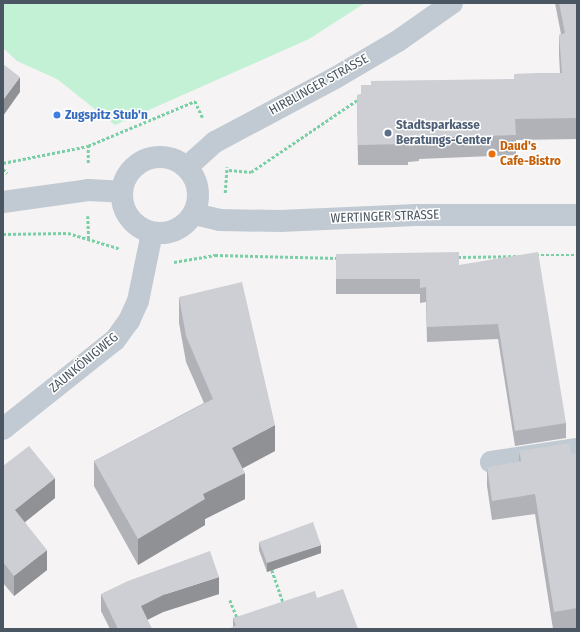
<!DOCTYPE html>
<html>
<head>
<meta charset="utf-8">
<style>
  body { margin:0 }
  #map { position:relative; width:580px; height:632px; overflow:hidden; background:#f5f3f3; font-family:"Fira Sans Condensed",sans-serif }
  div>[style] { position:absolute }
  .green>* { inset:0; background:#c3f1d5 }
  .path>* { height:2.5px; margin-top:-1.25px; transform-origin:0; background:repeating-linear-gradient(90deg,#7ad0a6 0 3px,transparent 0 5px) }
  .minor>* { height:22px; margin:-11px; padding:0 11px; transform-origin:11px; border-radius:11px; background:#c1cad2 }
  .minor>.ring { margin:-11px; padding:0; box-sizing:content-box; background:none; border:22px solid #c1cad2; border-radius:50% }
  .wall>* { inset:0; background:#b0b2b7 }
  .shaded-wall>* { inset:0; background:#909195 }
  .building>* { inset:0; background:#cdcfd5 }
  .dots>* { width:11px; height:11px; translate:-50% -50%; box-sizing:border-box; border:2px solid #fff; border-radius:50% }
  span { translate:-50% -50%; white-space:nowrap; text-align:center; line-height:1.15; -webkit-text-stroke:3px #fff; paint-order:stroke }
  .street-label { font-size:13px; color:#4a5661 }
  .shop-label { font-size:13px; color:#366cbe; font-weight:700 }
  .left { translate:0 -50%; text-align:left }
  .service-label { font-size:13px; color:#4e5e75; font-weight:700 }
  .food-label { font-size:13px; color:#c56008; font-weight:700 }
  .frame { position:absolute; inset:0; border:4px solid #4a5661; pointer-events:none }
</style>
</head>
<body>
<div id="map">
  <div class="green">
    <div style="clip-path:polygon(3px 3px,365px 3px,309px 39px,115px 125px,57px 79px,17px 61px,3px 48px)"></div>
  </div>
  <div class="path">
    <div style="left:3px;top:163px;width:87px;rotate:-11.3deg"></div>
    <div style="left:88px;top:146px;width:116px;rotate:-22.8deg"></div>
    <div style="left:195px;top:101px;width:19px;rotate:65deg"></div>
    <div style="left:88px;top:163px;width:17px;rotate:-90deg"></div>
    <div style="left:3px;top:169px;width:6px;rotate:45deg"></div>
    <div style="left:229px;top:170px;width:22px;rotate:5deg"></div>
    <div style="left:251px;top:172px;width:130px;rotate:-34.1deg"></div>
    <div style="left:225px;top:193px;width:26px;rotate:-86deg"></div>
    <div style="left:88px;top:216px;width:23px;rotate:88deg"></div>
    <div style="left:3px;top:234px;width:65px;rotate:-0.9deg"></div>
    <div style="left:68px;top:233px;width:55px;rotate:16.8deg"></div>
    <div style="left:536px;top:255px;width:41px"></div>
    <div style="left:458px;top:257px;width:63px;rotate:-0.9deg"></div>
    <div style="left:174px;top:262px;width:42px;rotate:-9.7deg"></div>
    <div style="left:215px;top:255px;width:124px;rotate:1.4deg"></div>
    <div style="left:272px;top:570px;width:36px;rotate:71deg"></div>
    <div style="left:230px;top:600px;width:22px;rotate:68deg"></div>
  </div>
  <div class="minor">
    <div class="ring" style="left:122px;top:157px;width:54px;height:54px"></div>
    <div style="left:187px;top:167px;width:38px;rotate:-42deg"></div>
    <div style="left:215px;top:142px;width:136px;rotate:-28.1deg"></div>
    <div style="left:335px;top:78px;width:73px;rotate:-30.4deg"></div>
    <div style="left:398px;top:41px;width:66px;rotate:-35.1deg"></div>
    <div style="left:3px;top:202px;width:86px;rotate:-8deg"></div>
    <div style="left:88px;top:190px;width:34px;rotate:3deg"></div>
    <div style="left:194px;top:214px;width:27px;rotate:13deg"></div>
    <div style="left:220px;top:220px;width:60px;rotate:1deg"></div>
    <div style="left:280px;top:221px;width:136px;rotate:-2.5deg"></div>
    <div style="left:416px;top:215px;width:161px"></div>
    <div style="left:3px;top:429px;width:143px;rotate:-38.5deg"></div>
    <div style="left:115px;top:340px;width:24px;rotate:-54deg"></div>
    <div style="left:129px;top:321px;width:22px;rotate:-66deg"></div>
    <div style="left:138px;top:301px;width:69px;rotate:-78.4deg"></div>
    <div style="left:491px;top:462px;width:87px;rotate:-8.6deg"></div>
  </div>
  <div class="wall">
    <div style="clip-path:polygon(555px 3px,577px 3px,577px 139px,516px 140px,516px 155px,419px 159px,419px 161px,408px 162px,408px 165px,358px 165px,357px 95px,514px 79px,514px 74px,560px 73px,559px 55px,559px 35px,561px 34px)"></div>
    <div style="clip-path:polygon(336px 254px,459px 265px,566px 423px,566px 438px,515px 446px,498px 339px,427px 342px,426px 302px,420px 303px,420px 294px,336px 294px)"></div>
    <div style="clip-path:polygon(179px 297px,275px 451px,242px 468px,245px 499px,205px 519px,205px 525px,138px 565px,94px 486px,94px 461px,204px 403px,186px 362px,179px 323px)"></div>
    <div style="clip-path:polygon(519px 451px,571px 454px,577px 460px,577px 628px,570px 629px,553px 629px,535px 514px,492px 520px,487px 486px,487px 467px,519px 462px)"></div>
    <div style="clip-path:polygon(3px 466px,55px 498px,25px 522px,47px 570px,14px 596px,3px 583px)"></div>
    <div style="clip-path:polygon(259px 542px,321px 553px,267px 572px,259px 550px)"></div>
    <div style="clip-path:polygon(101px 594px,219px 594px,163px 612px,147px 620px,152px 629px,110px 629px,101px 611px)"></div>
    <div style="clip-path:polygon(317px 598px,233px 627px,233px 618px)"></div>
  </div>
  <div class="shaded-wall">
    <div style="clip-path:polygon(20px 77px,20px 92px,3px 116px,3px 100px)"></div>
    <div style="clip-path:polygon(275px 425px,275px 451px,232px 474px,232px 448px)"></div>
    <div style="clip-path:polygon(245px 473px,245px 499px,205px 519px,205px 525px,138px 565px,138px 539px,203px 494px)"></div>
    <div style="clip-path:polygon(55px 478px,55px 498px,15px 530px,15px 510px)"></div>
    <div style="clip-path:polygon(321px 545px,321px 553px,267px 572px,267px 563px)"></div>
    <div style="clip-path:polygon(47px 550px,47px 570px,14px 596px,14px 576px)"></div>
    <div style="clip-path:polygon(219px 577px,219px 594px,163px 612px,141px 623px,141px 606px,163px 595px)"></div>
  </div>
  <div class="building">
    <div style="clip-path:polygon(559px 3px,577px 3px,577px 118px,515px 119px,516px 135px,419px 138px,419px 141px,408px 141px,408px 144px,358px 145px,357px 95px,361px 94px,361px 85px,371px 85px,371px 81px,514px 79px,514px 74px,562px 73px,559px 35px,565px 33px)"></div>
    <div style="clip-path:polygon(3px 64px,20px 77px,3px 100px)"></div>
    <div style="clip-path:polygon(459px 252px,459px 265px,538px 252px,566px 423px,515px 431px,498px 324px,427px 327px,426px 287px,420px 288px,420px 279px,336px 279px,336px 254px)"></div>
    <div style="clip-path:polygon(242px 282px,275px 425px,232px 448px,245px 473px,203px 494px,205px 499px,138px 539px,94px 461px,213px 399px,186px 336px,179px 297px)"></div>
    <div style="clip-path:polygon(570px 443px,571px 454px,576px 453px,577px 460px,577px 608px,554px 612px,535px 494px,492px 501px,487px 467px,521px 461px,519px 451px)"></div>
    <div style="clip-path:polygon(29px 446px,55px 478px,15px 510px,47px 550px,14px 576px,3px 562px,3px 466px)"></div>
    <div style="clip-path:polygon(313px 522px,321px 545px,267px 563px,259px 542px)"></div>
    <div style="clip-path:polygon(210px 551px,219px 577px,163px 595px,141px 606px,152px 629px,118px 629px,101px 594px,128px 581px)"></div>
    <div style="clip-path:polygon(343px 589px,358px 629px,227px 629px,236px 626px,233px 618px,315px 591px,317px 598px)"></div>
  </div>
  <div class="dots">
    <div style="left:57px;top:115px;background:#3f7fe0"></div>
    <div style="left:388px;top:133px;background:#5c6f8a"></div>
    <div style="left:492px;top:154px;background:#e8710a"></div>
  </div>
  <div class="street-label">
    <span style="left:319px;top:85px;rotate:-29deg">HIRBLINGER STRASSE</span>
    <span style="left:385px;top:217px;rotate:-2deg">WERTINGER STRASSE</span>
    <span style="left:84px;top:363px;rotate:-40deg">ZAUNKÖNIGWEG</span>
  </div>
  <div class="shop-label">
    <span class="left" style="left:65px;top:115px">Zugspitz Stub'n</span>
  </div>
  <div class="service-label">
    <span class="left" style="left:396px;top:133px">Stadtsparkasse<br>Beratungs-Center</span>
  </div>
  <div class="food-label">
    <span class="left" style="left:500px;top:154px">Daud's<br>Cafe-Bistro</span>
  </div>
  <div class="frame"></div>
</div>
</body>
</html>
